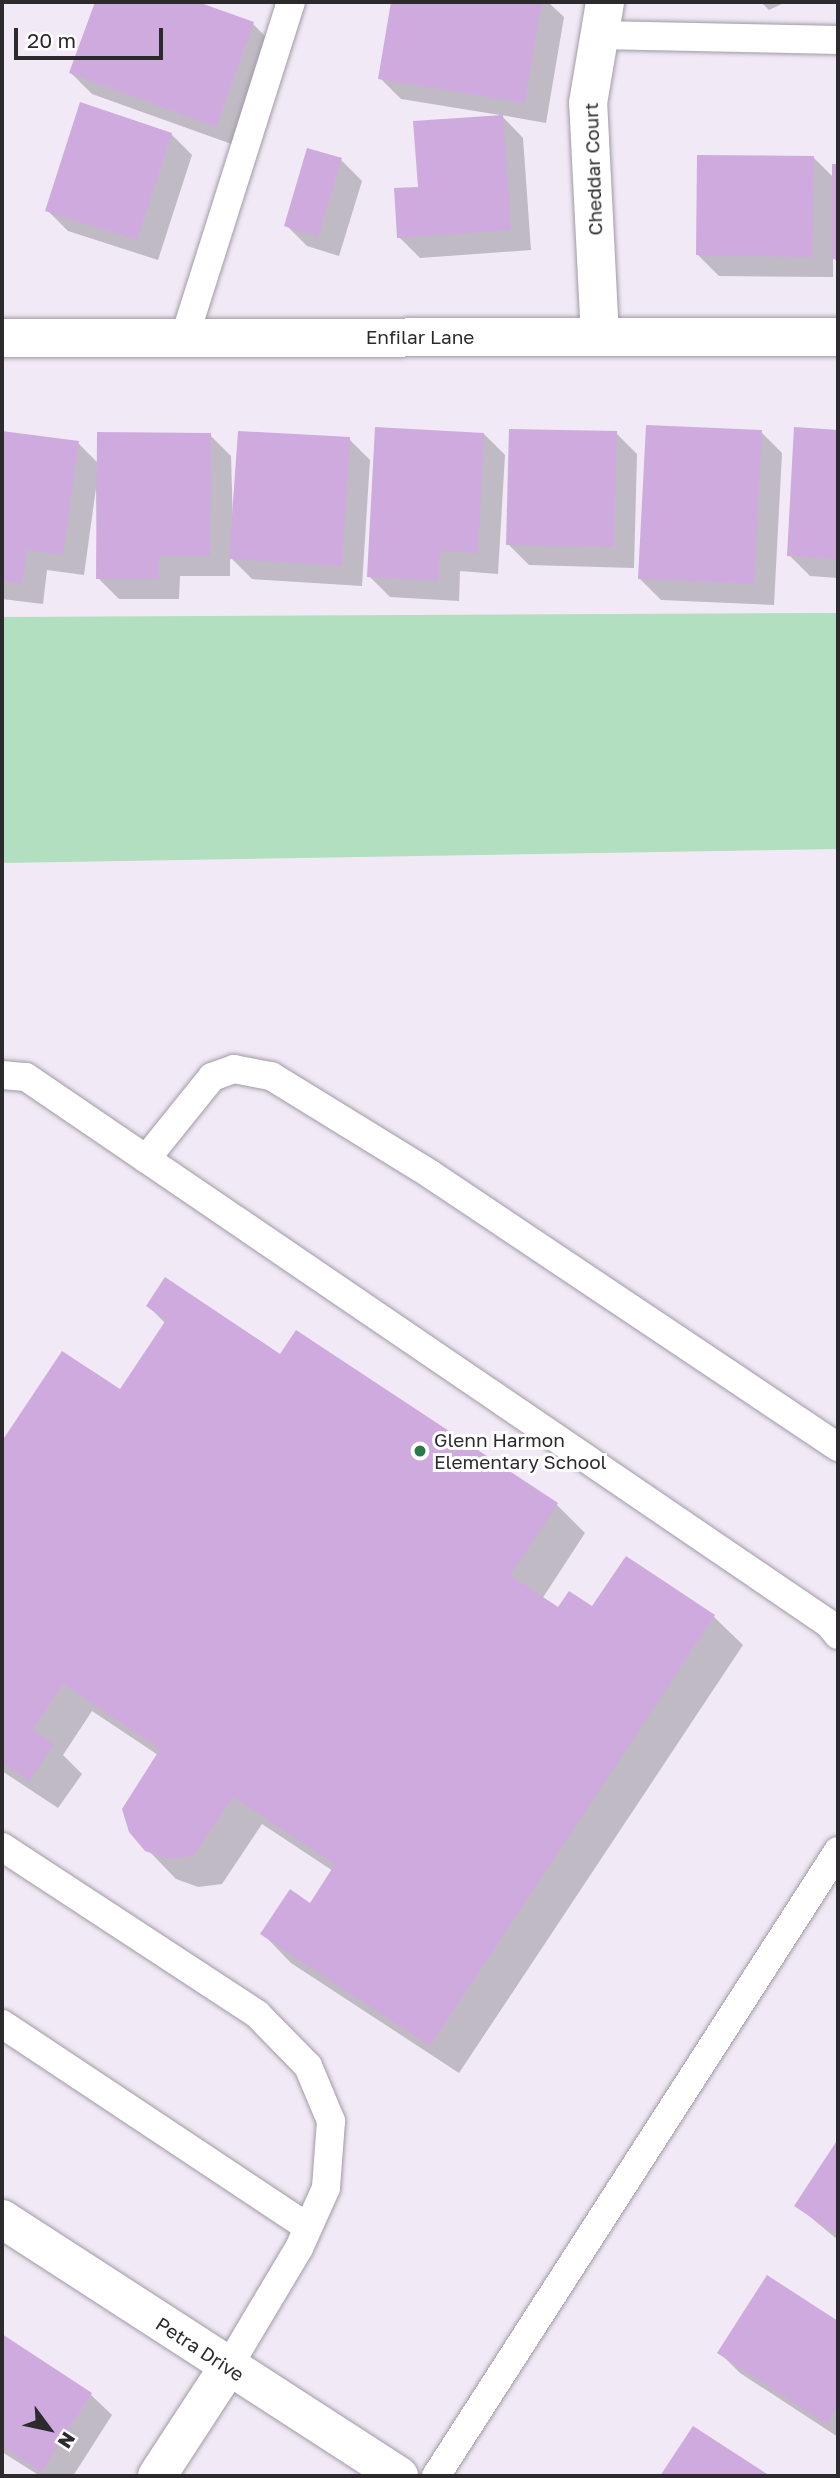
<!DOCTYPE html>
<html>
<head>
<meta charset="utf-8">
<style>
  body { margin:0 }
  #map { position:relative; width:840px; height:2478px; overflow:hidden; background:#f1e9f5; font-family:"Golos Text",sans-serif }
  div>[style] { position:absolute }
  .green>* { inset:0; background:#b1dfbf }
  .shadow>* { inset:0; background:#0003 }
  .building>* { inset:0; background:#cfaadf }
  .roads { filter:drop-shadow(0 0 2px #a29aa6) drop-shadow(0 0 2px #a29aa6) }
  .service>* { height:28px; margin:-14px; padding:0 14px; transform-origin:14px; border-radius:14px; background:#fff }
  .minor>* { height:38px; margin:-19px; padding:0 19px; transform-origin:19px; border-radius:19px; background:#fff }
  .tertiary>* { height:38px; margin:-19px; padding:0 19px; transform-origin:19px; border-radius:19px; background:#fff }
  .dots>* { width:19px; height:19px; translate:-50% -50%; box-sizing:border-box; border:4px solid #fff; border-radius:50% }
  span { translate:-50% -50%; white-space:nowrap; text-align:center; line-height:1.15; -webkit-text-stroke:6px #fff; paint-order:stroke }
  .street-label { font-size:19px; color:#2d2a2e }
  .poi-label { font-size:19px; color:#2d2a2e }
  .left { translate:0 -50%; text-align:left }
  .frame { position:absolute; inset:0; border:4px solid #2d2a2e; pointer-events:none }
  .north { position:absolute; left:14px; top:2394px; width:70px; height:70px; -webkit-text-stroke:5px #fff; paint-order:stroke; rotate:123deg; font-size:19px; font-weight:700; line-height:28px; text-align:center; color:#2d2a2e }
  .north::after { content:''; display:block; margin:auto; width:24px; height:32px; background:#2d2a2e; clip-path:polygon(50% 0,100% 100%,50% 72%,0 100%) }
  .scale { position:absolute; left:14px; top:28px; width:149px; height:32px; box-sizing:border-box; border:4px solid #2d2a2e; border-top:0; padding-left:9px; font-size:21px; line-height:24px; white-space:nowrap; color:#2d2a2e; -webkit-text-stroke:5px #fff; paint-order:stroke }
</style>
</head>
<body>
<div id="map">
  <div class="green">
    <div style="clip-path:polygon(838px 613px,838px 849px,2px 863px,2px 617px)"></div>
  </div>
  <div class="shadow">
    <div style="clip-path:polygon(97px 2px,192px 2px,253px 24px,274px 45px,237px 146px,92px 94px,71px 73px)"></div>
    <div style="clip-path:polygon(392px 2px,548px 2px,564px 17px,546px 123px,501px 115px,523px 138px,531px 250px,420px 258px,399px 237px,419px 189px,500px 115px,401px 99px,380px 78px)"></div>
    <div style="clip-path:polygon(761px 2px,786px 2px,769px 10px)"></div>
    <div style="clip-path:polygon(171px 134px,192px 155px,158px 260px,68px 231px,47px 210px)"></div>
    <div style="clip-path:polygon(814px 158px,834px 178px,834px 166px,838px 166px,838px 263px,833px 257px,833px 277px,719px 276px,698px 255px)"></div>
    <div style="clip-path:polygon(341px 160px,362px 181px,339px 256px,307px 246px,286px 225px)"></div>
    <div style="clip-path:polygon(796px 429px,838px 431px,838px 578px,810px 576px,789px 555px)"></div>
    <div style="clip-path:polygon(2px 432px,78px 443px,98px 463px,210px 435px,231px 456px,233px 526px,349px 439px,370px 460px,362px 586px,252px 579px,230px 557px,230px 576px,180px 576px,179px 599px,119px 599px,98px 578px,96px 488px,84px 575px,47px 570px,43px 604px,2px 599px)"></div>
    <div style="clip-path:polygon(761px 432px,782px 453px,774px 605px,661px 600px,640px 579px)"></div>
    <div style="clip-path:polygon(616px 433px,637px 454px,634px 568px,529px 565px,508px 544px)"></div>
    <div style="clip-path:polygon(484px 434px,505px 455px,498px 574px,460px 571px,459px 601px,390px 597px,369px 576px)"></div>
    <div style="clip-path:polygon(148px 1306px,281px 1356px,557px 1505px,585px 1533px,542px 1599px,559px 1610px,593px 1609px,626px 1559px,714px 1617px,743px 1645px,459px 2073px,291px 1963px,263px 1934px,311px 1905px,333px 1871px,262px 1824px,222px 1884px,198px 1887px,176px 1879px,147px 1849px,158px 1755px,92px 1711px,63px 1755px,82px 1774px,58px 1808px,2px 1771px,2px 1444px,62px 1353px,121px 1392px,166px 1324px)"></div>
    <div style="clip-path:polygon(838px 2142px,838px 2240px,797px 2206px)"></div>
    <div style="clip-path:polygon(768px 2278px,838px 2323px,838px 2437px,740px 2373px,719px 2352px)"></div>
    <div style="clip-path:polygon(2px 2337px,91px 2395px,112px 2415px,73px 2476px,40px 2476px,2px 2452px)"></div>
    <div style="clip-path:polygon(694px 2429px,767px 2476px,663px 2476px)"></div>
  </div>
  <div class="building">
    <div style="clip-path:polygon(95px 2px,198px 2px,254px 22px,216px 127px,69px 73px)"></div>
    <div style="clip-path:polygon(391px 2px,542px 2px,525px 103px,378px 79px)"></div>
    <div style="clip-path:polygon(80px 102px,172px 133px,137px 240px,45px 211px)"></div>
    <div style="clip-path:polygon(503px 115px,511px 230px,397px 238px,394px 188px,418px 187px,413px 121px)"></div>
    <div style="clip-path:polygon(307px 148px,342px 158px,318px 237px,284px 226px)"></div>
    <div style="clip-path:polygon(697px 155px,814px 156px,812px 257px,696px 255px)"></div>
    <div style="clip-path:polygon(832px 164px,838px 164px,838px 259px,832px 259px)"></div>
    <div style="clip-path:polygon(646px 425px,762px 430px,754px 584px,638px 579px)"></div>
    <div style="clip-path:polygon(375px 427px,484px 433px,478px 553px,440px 551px,438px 581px,367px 577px)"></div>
    <div style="clip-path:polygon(794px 427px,838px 430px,838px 559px,787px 556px)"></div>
    <div style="clip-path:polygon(509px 429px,617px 431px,614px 547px,506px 545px)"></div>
    <div style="clip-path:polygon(2px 431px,79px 441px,63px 555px,27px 550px,22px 584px,2px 581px)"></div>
    <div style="clip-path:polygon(238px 431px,350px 437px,342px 566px,229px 559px)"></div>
    <div style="clip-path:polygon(97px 432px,211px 433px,210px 556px,159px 556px,159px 579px,96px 579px)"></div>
    <div style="clip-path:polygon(165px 1277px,280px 1354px,296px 1330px,558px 1503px,510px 1575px,558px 1607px,569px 1591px,592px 1606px,626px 1556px,715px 1615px,430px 2046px,260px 1934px,290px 1889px,310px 1903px,335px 1864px,233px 1797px,193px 1856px,168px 1859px,145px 1851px,129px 1832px,122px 1809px,160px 1749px,63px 1684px,33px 1730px,54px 1744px,29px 1781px,2px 1763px,2px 1441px,62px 1351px,120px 1389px,166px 1320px,146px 1306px)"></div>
    <div style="clip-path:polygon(838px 2139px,838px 2235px,794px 2206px)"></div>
    <div style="clip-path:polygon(767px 2275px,838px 2321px,838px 2406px,827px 2424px,717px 2353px)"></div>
    <div style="clip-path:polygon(2px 2334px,92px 2393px,41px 2472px,2px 2446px)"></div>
    <div style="clip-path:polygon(693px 2426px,770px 2476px,660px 2476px)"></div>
  </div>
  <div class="roads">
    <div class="service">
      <div style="left:600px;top:35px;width:238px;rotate:1.2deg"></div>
      <div style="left:185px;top:336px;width:350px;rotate:-72.4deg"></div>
      <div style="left:2px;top:1075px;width:24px;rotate:5deg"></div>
      <div style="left:26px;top:1077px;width:972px;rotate:34.26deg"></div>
      <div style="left:829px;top:1624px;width:14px;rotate:51deg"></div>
      <div style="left:146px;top:1159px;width:105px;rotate:-51.2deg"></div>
      <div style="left:212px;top:1077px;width:23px;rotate:-20deg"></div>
      <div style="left:234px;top:1069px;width:38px;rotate:11deg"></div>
      <div style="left:271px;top:1076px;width:187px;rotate:31.6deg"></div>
      <div style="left:430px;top:1174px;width:491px;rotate:33.8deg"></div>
      <div style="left:2px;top:1847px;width:305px;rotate:33.2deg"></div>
      <div style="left:257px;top:2014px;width:73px;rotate:45.6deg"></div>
      <div style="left:308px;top:2066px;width:60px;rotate:67.3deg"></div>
      <div style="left:331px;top:2121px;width:67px;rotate:94.3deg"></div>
      <div style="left:326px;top:2188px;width:66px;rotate:114.2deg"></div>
      <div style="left:299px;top:2248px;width:139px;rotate:120.8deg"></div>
      <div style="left:2px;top:2024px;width:367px;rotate:33.6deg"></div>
      <div style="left:436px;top:2476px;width:743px;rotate:-57.25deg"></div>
    </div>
    <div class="minor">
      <div style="left:600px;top:337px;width:234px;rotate:-92.9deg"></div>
      <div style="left:588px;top:103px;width:102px;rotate:-80.4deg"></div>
      <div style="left:2px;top:338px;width:836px;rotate:-0.07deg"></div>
      <div style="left:157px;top:2476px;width:130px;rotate:-56.9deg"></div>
    </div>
    <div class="tertiary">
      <div style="left:2px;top:2219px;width:473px;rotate:32.9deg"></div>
    </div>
  </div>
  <div class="dots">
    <div style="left:420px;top:1451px;background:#2a7b4c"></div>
  </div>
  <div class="street-label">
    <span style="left:593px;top:169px;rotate:-92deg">Cheddar Court</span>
    <span style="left:420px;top:337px">Enfilar Lane</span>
    <span style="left:200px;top:2349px;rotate:33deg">Petra Drive</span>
  </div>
  <div class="poi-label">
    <span class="left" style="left:434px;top:1451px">Glenn Harmon<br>Elementary School</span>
  </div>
  <div class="frame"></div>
  <div class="north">N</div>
  <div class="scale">20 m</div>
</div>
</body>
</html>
